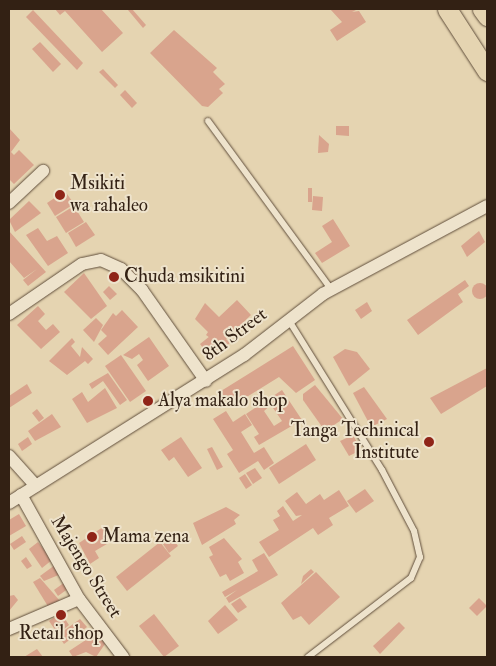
<!DOCTYPE html>
<html>
<head>
<meta charset="utf-8">
<style>
  body { margin:0 }
  #map { position:relative; width:496px; height:666px; overflow:hidden; background:#e5d4b1; font-family:"IM FELL Double Pica",serif }
  div>[style] { position:absolute }
  .building>* { inset:0; background:#d9a48d }
  .round { border-radius:50% }
  .roads { filter:drop-shadow(0 0 1px #604e3b) drop-shadow(0 0 1px #604e3b) }
  .lane>* { height:6px; margin:-3px; padding:0 3px; transform-origin:3px; border-radius:3px; background:#eee3cc }
  .street>* { height:12px; margin:-6px; padding:0 6px; transform-origin:6px; border-radius:6px; background:#eee3cc }
  .primary>* { height:19px; margin:-9.5px; padding:0 9.5px; transform-origin:9.5px; border-radius:9.5px; background:#e5d4b1 }
  .dots>* { width:14px; height:14px; translate:-50% -50%; box-sizing:border-box; border:2px solid #eee3cc; border-radius:50% }
  span { translate:-50% -50%; white-space:nowrap; text-align:center; line-height:1.15; -webkit-text-stroke:4px #eee3cc; paint-order:stroke }
  .poi-label { font-size:19px; color:#332114 }
  .left { translate:0 -50%; text-align:left }
  .right { translate:-100% -50%; text-align:right }
  .street-label { font-size:19px; color:#332114 }
  .frame { position:absolute; inset:0; border:10px solid #332114; pointer-events:none }
</style>
</head>
<body>
<div id="map">
  <div class="building">
    <div style="clip-path:polygon(55px 9px,101px 9px,123px 33px,102px 52px,65px 11px,60px 15px)"></div>
    <div style="clip-path:polygon(132px 9px,146px 25px,143px 28px,128px 10px)"></div>
    <div style="clip-path:polygon(330px 9px,358px 9px,352px 12px,359px 11px,366px 22px,337px 41px,330px 30px,342px 22px)"></div>
    <div style="clip-path:polygon(33px 10px,83px 63px,77px 70px,26px 17px)"></div>
    <div style="clip-path:polygon(174px 30px,217px 68px,213px 72px,225px 84px,219px 89px,223px 93px,208px 107px,202px 106px,150px 53px)"></div>
    <div style="clip-path:polygon(40px 42px,61px 64px,53px 72px,32px 49px)"></div>
    <div style="clip-path:polygon(103px 69px,118px 85px,115px 88px,99px 72px)"></div>
    <div style="clip-path:polygon(125px 90px,137px 103px,132px 108px,120px 95px)"></div>
    <div style="clip-path:polygon(336px 126px,349px 126px,349px 136px,336px 135px)"></div>
    <div style="clip-path:polygon(9px 128px,20px 140px,11px 152px,14px 155px,19px 150px,34px 165px,14px 184px,9px 179px)"></div>
    <div style="clip-path:polygon(319px 135px,329px 144px,328px 152px,318px 153px)"></div>
    <div style="clip-path:polygon(308px 188px,312px 188px,312px 202px,308px 202px)"></div>
    <div style="clip-path:polygon(65px 191px,74px 204px,55px 216px,47px 203px)"></div>
    <div style="clip-path:polygon(313px 196px,323px 197px,322px 211px,312px 210px)"></div>
    <div style="clip-path:polygon(29px 201px,41px 213px,15px 232px,9px 220px)"></div>
    <div style="clip-path:polygon(74px 206px,84px 222px,66px 233px,56px 217px)"></div>
    <div style="clip-path:polygon(333px 219px,350px 246px,322px 263px,315px 253px,332px 242px,322px 226px)"></div>
    <div style="clip-path:polygon(86px 222px,95px 235px,76px 247px,68px 233px)"></div>
    <div style="clip-path:polygon(38px 228px,47px 241px,57px 236px,68px 253px,48px 266px,26px 235px)"></div>
    <div style="clip-path:polygon(9px 231px,46px 272px,28px 286px,23px 280px,37px 269px,24px 278px,9px 261px)"></div>
    <div style="clip-path:polygon(479px 231px,485px 242px,467px 257px,461px 246px)"></div>
    <div style="clip-path:polygon(84px 273px,107px 306px,91px 319px,64px 292px)"></div>
    <div style="clip-path:polygon(465px 280px,469px 286px,458px 294px,463px 302px,418px 335px,407px 320px)"></div>
    <div class="round" style="left:472px;top:283px;width:16px;height:16px"></div>
    <div style="clip-path:polygon(109px 286px,117px 294px,110px 300px,103px 292px)"></div>
    <div style="clip-path:polygon(237px 300px,251px 315px,226px 339px,230px 343px,224px 348px,206px 335px,208px 332px,195px 319px,205px 303px,219px 317px)"></div>
    <div style="clip-path:polygon(367px 302px,372px 311px,361px 319px,355px 310px)"></div>
    <div style="clip-path:polygon(38px 306px,45px 314px,38px 321px,46px 330px,53px 324px,60px 332px,41px 349px,17px 325px)"></div>
    <div style="clip-path:polygon(122px 310px,138px 327px,108px 355px,98px 344px,107px 336px,101px 330px,113px 313px,116px 316px)"></div>
    <div style="clip-path:polygon(96px 318px,103px 325px,94px 342px,83px 330px)"></div>
    <div style="clip-path:polygon(210px 336px,219px 349px,209px 356px,200px 344px)"></div>
    <div style="clip-path:polygon(149px 337px,169px 366px,148px 381px,137px 365px,143px 360px,139px 354px,132px 359px,123px 355px)"></div>
    <div style="clip-path:polygon(72px 338px,75px 342px,71px 346px,80px 357px,82px 347px,93px 359px,88px 364px,85px 361px,67px 375px,49px 361px)"></div>
    <div style="clip-path:polygon(293px 346px,315px 380px,296px 393px,279px 377px,232px 406px,227px 405px,221px 391px)"></div>
    <div style="clip-path:polygon(345px 349px,357px 352px,370px 369px,349px 386px,333px 357px)"></div>
    <div style="clip-path:polygon(121px 355px,146px 391px,130px 402px,105px 366px)"></div>
    <div style="clip-path:polygon(487px 368px,487px 386px,441px 414px,430px 398px)"></div>
    <div style="clip-path:polygon(108px 373px,127px 400px,120px 405px,103px 381px,92px 389px,89px 384px)"></div>
    <div style="clip-path:polygon(27px 384px,32px 393px,9px 408px,9px 396px)"></div>
    <div style="clip-path:polygon(315px 385px,343px 419px,325px 431px,303px 400px,303px 394px)"></div>
    <div style="clip-path:polygon(364px 387px,387px 419px,371px 427px,353px 393px)"></div>
    <div style="clip-path:polygon(105px 388px,117px 408px,87px 423px,72px 399px,82px 392px,88px 402px)"></div>
    <div style="clip-path:polygon(evenodd,282px 390px,302px 420px,259px 445px,254px 437px,259px 434px,246px 414px,282px 390px,271px 405px,282px 421px,274px 426px,264px 411px,271px 405px)"></div>
    <div style="clip-path:polygon(37px 409px,44px 418px,39px 422px,32px 413px)"></div>
    <div style="clip-path:polygon(226px 411px,233px 422px,245px 414px,252px 425px,241px 432px,254px 453px,264px 447px,274px 463px,264px 470px,258px 461px,239px 473px,227px 454px,233px 450px,213px 419px)"></div>
    <div style="clip-path:polygon(52px 414px,61px 427px,35px 441px,28px 431px)"></div>
    <div style="clip-path:polygon(353px 435px,361px 450px,349px 456px,340px 441px)"></div>
    <div style="clip-path:polygon(28px 437px,32px 444px,22px 451px,18px 444px)"></div>
    <div style="clip-path:polygon(181px 437px,202px 468px,188px 477px,174px 457px,169px 461px,161px 450px)"></div>
    <div style="clip-path:polygon(306px 444px,316px 460px,279px 484px,269px 468px)"></div>
    <div style="clip-path:polygon(212px 447px,223px 467px,217px 470px,207px 449px)"></div>
    <div style="clip-path:polygon(255px 468px,262px 478px,253px 484px,246px 473px)"></div>
    <div style="clip-path:polygon(245px 474px,252px 485px,246px 489px,239px 478px)"></div>
    <div style="clip-path:polygon(365px 489px,374px 501px,356px 513px,347px 501px)"></div>
    <div style="clip-path:polygon(339px 490px,349px 506px,329px 518px,333px 525px,318px 535px,313px 528px,269px 557px,259px 542px,279px 530px,273px 520px,280px 516px,277px 511px,283px 506px,293px 521px,302px 515px,296px 516px,285px 501px,297px 492px,306px 504px,320px 494px,324px 500px)"></div>
    <div style="clip-path:polygon(226px 507px,240px 515px,234px 520px,236px 524px,202px 545px,193px 523px)"></div>
    <div style="clip-path:polygon(19px 514px,26px 526px,9px 536px,9px 520px)"></div>
    <div style="clip-path:polygon(103px 527px,112px 541px,95px 551px,99px 558px,90px 564px,79px 543px)"></div>
    <div style="clip-path:polygon(170px 535px,178px 546px,169px 553px,161px 541px)"></div>
    <div style="clip-path:polygon(22px 536px,26px 542px,14px 550px,10px 544px)"></div>
    <div style="clip-path:polygon(224px 538px,242px 559px,238px 562px,244px 573px,230px 581px,226px 574px,220px 577px,209px 557px,213px 555px,209px 547px)"></div>
    <div style="clip-path:polygon(38px 542px,52px 560px,42px 568px,29px 549px)"></div>
    <div style="clip-path:polygon(160px 542px,171px 556px,127px 591px,116px 577px)"></div>
    <div style="clip-path:polygon(264px 553px,278px 575px,229px 603px,226px 598px,237px 590px,225px 597px,222px 592px,258px 571px,252px 560px)"></div>
    <div style="clip-path:polygon(26px 557px,32px 566px,27px 569px,21px 561px)"></div>
    <div style="clip-path:polygon(55px 565px,61px 574px,44px 581px,40px 576px)"></div>
    <div style="clip-path:polygon(311px 569px,314px 572px,301px 584px,303px 576px)"></div>
    <div style="clip-path:polygon(316px 572px,340px 597px,309px 625px,301px 616px,293px 620px,281px 603px)"></div>
    <div style="clip-path:polygon(40px 578px,60px 601px,49px 608px,33px 582px)"></div>
    <div style="clip-path:polygon(65px 582px,69px 588px,58px 596px,54px 590px)"></div>
    <div style="clip-path:polygon(14px 595px,18px 600px,9px 611px,9px 596px)"></div>
    <div style="clip-path:polygon(240px 598px,247px 607px,238px 613px,231px 604px)"></div>
    <div style="clip-path:polygon(479px 598px,487px 606px,477px 616px,469px 608px)"></div>
    <div style="clip-path:polygon(225px 605px,238px 620px,218px 634px,208px 621px)"></div>
    <div style="clip-path:polygon(61px 613px,69px 625px,58px 634px,49px 621px)"></div>
    <div style="clip-path:polygon(154px 614px,179px 646px,164px 657px,139px 626px)"></div>
    <div style="clip-path:polygon(80px 619px,87px 627px,64px 644px,58px 635px)"></div>
    <div style="clip-path:polygon(399px 622px,405px 628px,380px 654px,373px 646px)"></div>
    <div style="clip-path:polygon(98px 632px,105px 644px,96px 657px,86px 652px,73px 657px,69px 651px)"></div>
    <div style="clip-path:polygon(37px 649px,43px 657px,24px 657px)"></div>
  </div>
  <div class="roads">
    <div class="lane">
      <div style="left:208px;top:121px;width:208px;rotate:53.8deg"></div>
      <div style="left:288px;top:319px;width:178px;rotate:58.1deg"></div>
      <div style="left:382px;top:470px;width:69px;rotate:62.3deg"></div>
      <div style="left:414px;top:531px;width:27px;rotate:77deg"></div>
      <div style="left:420px;top:557px;width:23px;rotate:113deg"></div>
      <div style="left:411px;top:578px;width:130px;rotate:142.5deg"></div>
    </div>
    <div class="street">
      <div style="left:9px;top:203px;width:47px;rotate:-43.3deg"></div>
      <div style="left:9px;top:314px;width:88px;rotate:-34.4deg"></div>
      <div style="left:82px;top:264px;width:19px;rotate:-12deg"></div>
      <div style="left:101px;top:260px;width:22px;rotate:24deg"></div>
      <div style="left:121px;top:269px;width:30px;rotate:45deg"></div>
      <div style="left:142px;top:290px;width:111px;rotate:54.9deg"></div>
      <div style="left:9px;top:456px;width:40px;rotate:48deg"></div>
      <div style="left:21px;top:495px;width:119px;rotate:60.9deg"></div>
      <div style="left:79px;top:599px;width:73px;rotate:52.8deg"></div>
      <div style="left:9px;top:503px;width:278px;rotate:-32.2deg"></div>
      <div style="left:244px;top:355px;width:100px;rotate:-37.7deg"></div>
      <div style="left:323px;top:294px;width:186px;rotate:-28.2deg"></div>
      <div style="left:9px;top:629px;width:76px;rotate:-23.2deg"></div>
    </div>
    <div class="primary">
      <div style="left:447px;top:9px;width:74px;rotate:57.2deg"></div>
      <div style="left:482px;top:9px;width:9px;rotate:54deg"></div>
    </div>
  </div>
  <div class="dots">
    <div style="left:60px;top:195px;background:#8f2418"></div>
    <div style="left:114px;top:277px;background:#8f2418"></div>
    <div style="left:148px;top:401px;background:#8f2418"></div>
    <div style="left:429px;top:442px;background:#8f2418"></div>
    <div style="left:92px;top:537px;background:#8f2418"></div>
    <div style="left:61px;top:615px;background:#8f2418"></div>
  </div>
  <div class="poi-label">
    <span class="left" style="left:70px;top:195px">Msikiti<br>wa rahaleo</span>
    <span class="left" style="left:124px;top:277px">Chuda msikitini</span>
    <span class="left" style="left:158px;top:401px">Alya makalo shop</span>
    <span class="right" style="left:419px;top:442px">Tanga Techinical<br>Institute</span>
    <span class="left" style="left:102px;top:537px">Mama zena</span>
    <span style="left:61px;top:634px">Retail shop</span>
  </div>
  <div class="street-label">
    <span style="left:235px;top:335px;rotate:-37deg">8th Street</span>
    <span style="left:86px;top:567px;rotate:58deg">Majengo Street</span>
  </div>
  <div class="frame"></div>
</div>
</body>
</html>
